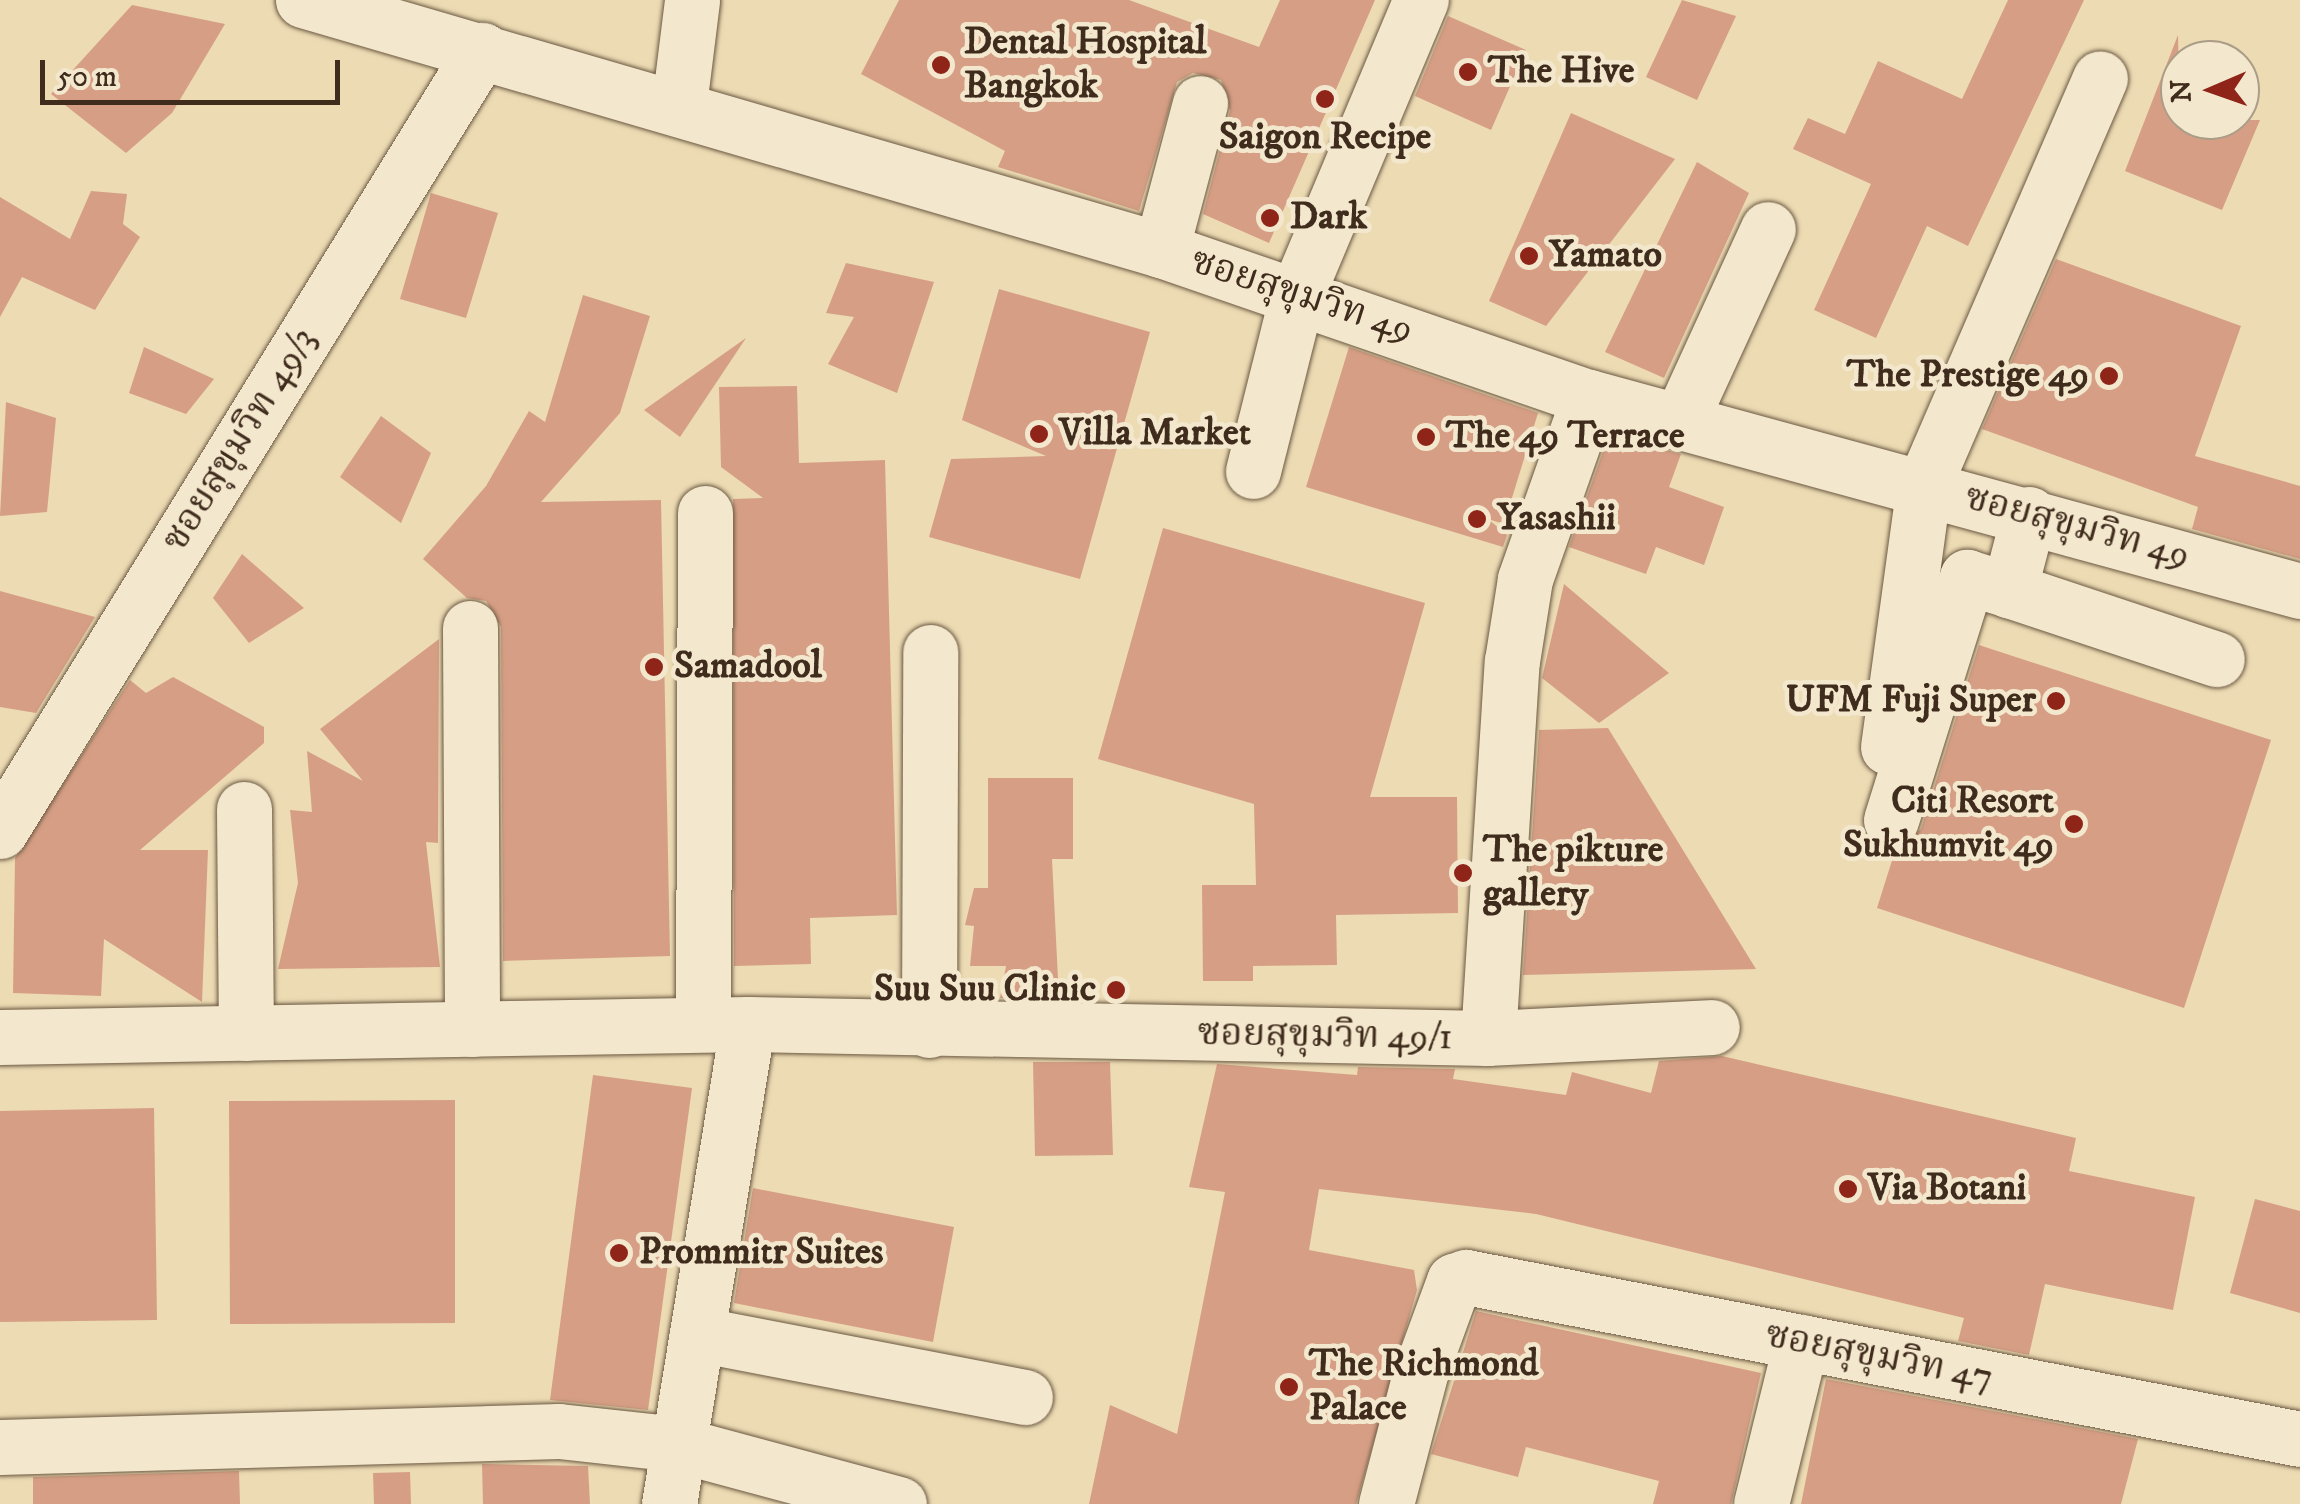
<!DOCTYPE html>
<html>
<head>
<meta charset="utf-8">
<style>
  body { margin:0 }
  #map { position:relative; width:2300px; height:1504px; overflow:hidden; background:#ecdbb3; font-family:"IM FELL DW Pica","Noto Serif Thai",serif }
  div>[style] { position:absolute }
  .building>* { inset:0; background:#d69f85 }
  .roads { filter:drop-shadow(0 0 2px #6b5842) drop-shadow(0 0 2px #6b5842) }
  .minor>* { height:55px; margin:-27.5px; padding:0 27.5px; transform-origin:27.5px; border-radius:27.5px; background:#f3e8ce }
  .dots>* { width:28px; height:28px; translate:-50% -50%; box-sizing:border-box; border:5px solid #f3e8ce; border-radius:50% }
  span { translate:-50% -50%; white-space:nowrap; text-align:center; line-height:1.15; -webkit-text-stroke:9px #f3e8ce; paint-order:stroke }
  .poi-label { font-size:38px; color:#402c1d; font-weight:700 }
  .left { translate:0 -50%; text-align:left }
  .right { translate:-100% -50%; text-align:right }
  .street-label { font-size:38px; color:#402c1d }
  .north { position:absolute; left:2160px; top:40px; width:100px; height:100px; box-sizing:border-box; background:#f3e8ce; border:2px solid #ab9d87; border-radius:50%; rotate:268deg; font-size:28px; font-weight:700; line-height:40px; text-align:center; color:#402c1d }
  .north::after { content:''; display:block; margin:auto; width:35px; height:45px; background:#8f2418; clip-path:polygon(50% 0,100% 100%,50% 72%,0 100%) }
  .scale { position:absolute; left:40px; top:60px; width:300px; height:45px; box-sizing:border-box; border:5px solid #402c1d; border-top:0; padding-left:12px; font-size:30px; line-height:35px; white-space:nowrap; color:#402c1d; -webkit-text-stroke:8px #f3e8ce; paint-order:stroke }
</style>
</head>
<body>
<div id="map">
  <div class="building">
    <div style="clip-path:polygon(899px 0,1129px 0,1259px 47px,1280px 0,1375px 0,1269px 243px,1203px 214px,1230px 111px,1221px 80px,1193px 73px,1177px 82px,1139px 211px,998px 167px,1005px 151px,861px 74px)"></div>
    <div style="clip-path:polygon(1682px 0,1736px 16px,1697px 100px,1646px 77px)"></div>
    <div style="clip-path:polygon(2008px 0,2084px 0,1968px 246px,1927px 226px,1876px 338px,1814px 310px,1871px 184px,1793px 149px,1808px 118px,1845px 134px,1878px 61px,1962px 99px)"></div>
    <div style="clip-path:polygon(132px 5px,225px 24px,172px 113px,126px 153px,51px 94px)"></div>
    <div style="clip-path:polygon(1448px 16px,1526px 50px,1491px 130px,1415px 96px)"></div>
    <div style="clip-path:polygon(2178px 35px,2180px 120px,2260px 120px,2222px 210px,2125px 171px)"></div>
    <div style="clip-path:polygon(1571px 113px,1675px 159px,1546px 326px,1489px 301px)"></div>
    <div style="clip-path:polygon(1697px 162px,1749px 193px,1664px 378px,1605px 352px)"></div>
    <div style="clip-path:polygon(91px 191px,127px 194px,123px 224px,140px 237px,95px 310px,22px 277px,0 317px,0 197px,70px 239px)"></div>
    <div style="clip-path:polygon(431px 193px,498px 213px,466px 318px,400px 299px)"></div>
    <div style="clip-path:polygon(2056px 259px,2241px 326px,2195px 456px,2300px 486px,2300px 559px,2192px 529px,2198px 507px,1982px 429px)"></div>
    <div style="clip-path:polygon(846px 263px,934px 282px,897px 393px,828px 364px,854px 317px,826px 313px)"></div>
    <div style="clip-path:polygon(999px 289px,1150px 332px,1080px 579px,929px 537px,951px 459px,1046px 456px,962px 420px)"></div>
    <div style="clip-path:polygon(583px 295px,650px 316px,620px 413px,541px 502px,661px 500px,670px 956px,503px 961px,501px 627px,486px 601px,467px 598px,423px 559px,486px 486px,529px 411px,545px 422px)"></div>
    <div style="clip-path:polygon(746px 338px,680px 437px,644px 410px)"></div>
    <div style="clip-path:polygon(144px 347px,214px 379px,186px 414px,129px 393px)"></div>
    <div style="clip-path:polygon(1349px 347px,1538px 413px,1504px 524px,1488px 519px,1507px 535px,1503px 547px,1306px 487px)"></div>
    <div style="clip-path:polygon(797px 386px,799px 463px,885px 460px,897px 915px,810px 918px,811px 964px,734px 966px,733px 499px,763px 498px,721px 467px,719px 387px)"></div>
    <div style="clip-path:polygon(6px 402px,56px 418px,47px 512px,0 516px)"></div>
    <div style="clip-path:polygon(381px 416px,431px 453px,401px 523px,340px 477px)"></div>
    <div style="clip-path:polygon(1609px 435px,1681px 454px,1669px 487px,1724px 507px,1704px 565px,1656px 547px,1646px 574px,1569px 547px)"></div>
    <div style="clip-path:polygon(1163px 528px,1425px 603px,1370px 797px,1457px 797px,1458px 913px,1336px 915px,1337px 965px,1253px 966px,1253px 981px,1203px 981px,1202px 885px,1256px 885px,1254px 804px,1098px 759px)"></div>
    <div style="clip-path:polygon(242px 554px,304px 608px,249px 643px,213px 598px)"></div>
    <div style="clip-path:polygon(1564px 584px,1669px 673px,1599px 723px,1542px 678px)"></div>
    <div style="clip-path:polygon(0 591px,95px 617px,36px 713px,0 707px)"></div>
    <div style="clip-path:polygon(439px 639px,438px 843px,426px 842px,440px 967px,278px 969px,298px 883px,290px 810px,312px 812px,307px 751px,363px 781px,320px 729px)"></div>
    <div style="clip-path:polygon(1979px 645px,2271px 740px,2184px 1008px,1877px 908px,1895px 851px,1921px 829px)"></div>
    <div style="clip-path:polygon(173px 677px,264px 727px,264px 743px,140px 850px,208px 850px,202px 1002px,104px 939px,101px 996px,13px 993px,15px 858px,130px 680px,146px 693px)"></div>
    <div style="clip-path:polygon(1608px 728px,1756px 969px,1523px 975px,1539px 730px)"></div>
    <div style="clip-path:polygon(988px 778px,1073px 778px,1073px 859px,1052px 859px,1059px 999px,1000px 998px,1006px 966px,970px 966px,974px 926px,965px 925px,974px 888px,988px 888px)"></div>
    <div style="clip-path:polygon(1722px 1056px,2076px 1138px,2069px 1171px,2195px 1197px,2173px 1310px,2045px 1284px,2029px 1355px,1958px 1341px,1964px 1318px,1536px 1214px,1319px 1189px,1309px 1250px,1414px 1270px,1417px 1290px,1356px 1504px,1089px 1504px,1110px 1405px,1177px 1434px,1225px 1192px,1189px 1187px,1217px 1064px,1357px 1075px,1358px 1067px,1455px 1069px,1453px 1079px,1566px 1095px,1572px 1072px,1651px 1093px,1659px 1061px)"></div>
    <div style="clip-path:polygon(1033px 1062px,1110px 1062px,1113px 1155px,1035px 1156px)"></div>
    <div style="clip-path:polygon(593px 1075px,692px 1088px,648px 1410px,550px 1400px)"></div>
    <div style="clip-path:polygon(455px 1100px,455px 1323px,230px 1324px,229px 1101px)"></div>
    <div style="clip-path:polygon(154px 1108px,157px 1320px,0 1322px,0 1111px)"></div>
    <div style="clip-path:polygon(753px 1188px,954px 1227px,933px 1342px,734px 1303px)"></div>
    <div style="clip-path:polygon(2255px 1199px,2300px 1211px,2300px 1313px,2230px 1293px)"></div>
    <div style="clip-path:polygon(1476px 1311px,1761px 1373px,1731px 1504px,1653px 1504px,1659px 1481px,1526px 1447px,1518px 1477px,1431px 1454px)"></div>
    <div style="clip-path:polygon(1826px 1379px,2138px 1439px,2121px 1504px,1801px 1504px)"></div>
    <div style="clip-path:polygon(482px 1464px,588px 1466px,590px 1504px,483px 1504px)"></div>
    <div style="clip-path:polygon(239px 1471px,240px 1504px,33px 1504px,33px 1477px)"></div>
    <div style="clip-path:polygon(410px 1472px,411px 1504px,374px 1504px,373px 1473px)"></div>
  </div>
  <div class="roads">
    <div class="minor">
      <div style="left:303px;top:0;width:894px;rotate:16.24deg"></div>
      <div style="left:1161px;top:250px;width:453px;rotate:19deg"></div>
      <div style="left:1589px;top:397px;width:737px;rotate:15.26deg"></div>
      <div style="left:679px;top:105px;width:106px;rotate:-82.9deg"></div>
      <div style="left:1161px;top:250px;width:152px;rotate:-75.1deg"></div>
      <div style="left:1680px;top:421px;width:211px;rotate:-65.4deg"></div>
      <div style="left:1253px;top:471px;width:185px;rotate:-75.9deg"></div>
      <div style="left:1298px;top:292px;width:317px;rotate:-67.2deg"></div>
      <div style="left:2029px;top:514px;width:79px;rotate:104.7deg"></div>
      <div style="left:2009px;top:590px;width:219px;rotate:18.4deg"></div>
      <div style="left:470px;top:628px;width:401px;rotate:89.7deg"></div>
      <div style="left:1888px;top:747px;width:264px;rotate:-82.2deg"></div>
      <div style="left:1924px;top:485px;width:443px;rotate:-66.6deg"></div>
      <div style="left:244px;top:809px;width:224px;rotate:89.5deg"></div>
      <div style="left:1891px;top:820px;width:255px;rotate:-72.6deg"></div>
      <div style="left:1967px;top:577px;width:44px;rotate:17.2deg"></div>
      <div style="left:0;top:831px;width:918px;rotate:-58.32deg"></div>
      <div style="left:703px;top:1024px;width:511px;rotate:-89.78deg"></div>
      <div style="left:929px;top:1030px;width:378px;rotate:-89.8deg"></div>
      <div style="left:0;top:1037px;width:748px;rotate:-1deg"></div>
      <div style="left:748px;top:1024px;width:740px;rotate:1.08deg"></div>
      <div style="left:1488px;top:1038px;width:378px;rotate:-86.4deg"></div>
      <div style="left:1512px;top:661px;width:83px;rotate:-81deg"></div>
      <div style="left:1525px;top:579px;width:193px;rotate:-70.6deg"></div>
      <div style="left:1488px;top:1038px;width:224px;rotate:-2.8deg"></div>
      <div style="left:697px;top:1334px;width:334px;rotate:10.9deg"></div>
      <div style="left:0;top:1447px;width:559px;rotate:-1.64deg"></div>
      <div style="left:559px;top:1431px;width:118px;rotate:6.3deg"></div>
      <div style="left:676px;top:1444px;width:231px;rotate:15.1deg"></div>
      <div style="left:669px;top:1504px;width:486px;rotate:-80.7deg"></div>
      <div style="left:1386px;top:1504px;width:138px;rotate:-75.3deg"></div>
      <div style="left:1421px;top:1371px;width:96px;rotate:-69.9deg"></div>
      <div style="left:1454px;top:1281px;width:13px;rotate:-18deg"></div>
      <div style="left:1466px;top:1277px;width:850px;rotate:10.99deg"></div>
      <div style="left:1761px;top:1504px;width:167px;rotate:-76.1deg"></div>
    </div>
  </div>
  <div class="dots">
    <div style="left:941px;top:65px;background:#8f2418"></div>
    <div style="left:1468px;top:72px;background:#8f2418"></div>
    <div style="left:1325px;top:99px;background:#8f2418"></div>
    <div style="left:1270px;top:218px;background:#8f2418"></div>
    <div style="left:1529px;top:256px;background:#8f2418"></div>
    <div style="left:2109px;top:376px;background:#8f2418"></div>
    <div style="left:1039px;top:434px;background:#8f2418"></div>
    <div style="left:1426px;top:437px;background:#8f2418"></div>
    <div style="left:1477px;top:519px;background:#8f2418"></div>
    <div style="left:654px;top:667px;background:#8f2418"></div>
    <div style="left:2056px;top:701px;background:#8f2418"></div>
    <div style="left:2074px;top:824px;background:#8f2418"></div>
    <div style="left:1463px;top:873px;background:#8f2418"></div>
    <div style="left:1116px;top:990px;background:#8f2418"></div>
    <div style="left:1848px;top:1189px;background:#8f2418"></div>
    <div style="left:619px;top:1253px;background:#8f2418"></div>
    <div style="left:1289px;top:1387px;background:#8f2418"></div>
  </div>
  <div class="poi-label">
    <span class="left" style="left:964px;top:65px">Dental Hospital<br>Bangkok</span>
    <span class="left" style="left:1488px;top:72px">The Hive</span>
    <span style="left:1325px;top:138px">Saigon Recipe</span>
    <span class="left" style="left:1290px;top:218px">Dark</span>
    <span class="left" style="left:1549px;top:256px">Yamato</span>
    <span class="right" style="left:2089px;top:376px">The Prestige 49</span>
    <span class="left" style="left:1059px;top:434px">Villa Market</span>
    <span class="left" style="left:1446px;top:437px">The 49 Terrace</span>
    <span class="left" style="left:1497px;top:519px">Yasashii</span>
    <span class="left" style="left:674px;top:667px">Samadool</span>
    <span class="right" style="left:2036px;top:701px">UFM Fuji Super</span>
    <span class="right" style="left:2054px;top:824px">Citi Resort<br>Sukhumvit 49</span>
    <span class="left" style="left:1483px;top:873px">The pikture<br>gallery</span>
    <span class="right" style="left:1096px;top:990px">Suu Suu Clinic</span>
    <span class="left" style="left:1868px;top:1189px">Via Botani</span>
    <span class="left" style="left:639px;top:1253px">Prommitr Suites</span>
    <span class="left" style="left:1309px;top:1387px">The Richmond<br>Palace</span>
  </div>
  <div class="street-label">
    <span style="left:1302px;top:296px;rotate:18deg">ซอยสุขุมวิท 49</span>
    <span style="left:240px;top:440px;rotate:-58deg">ซอยสุขุมวิท 49/3</span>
    <span style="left:2077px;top:527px;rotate:15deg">ซอยสุขุมวิท 49</span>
    <span style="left:1325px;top:1036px;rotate:1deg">ซอยสุขุมวิท 49/1</span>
    <span style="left:1879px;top:1357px;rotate:11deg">ซอยสุขุมวิท 47</span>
  </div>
  <div class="north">N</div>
  <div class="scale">50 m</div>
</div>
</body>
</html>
